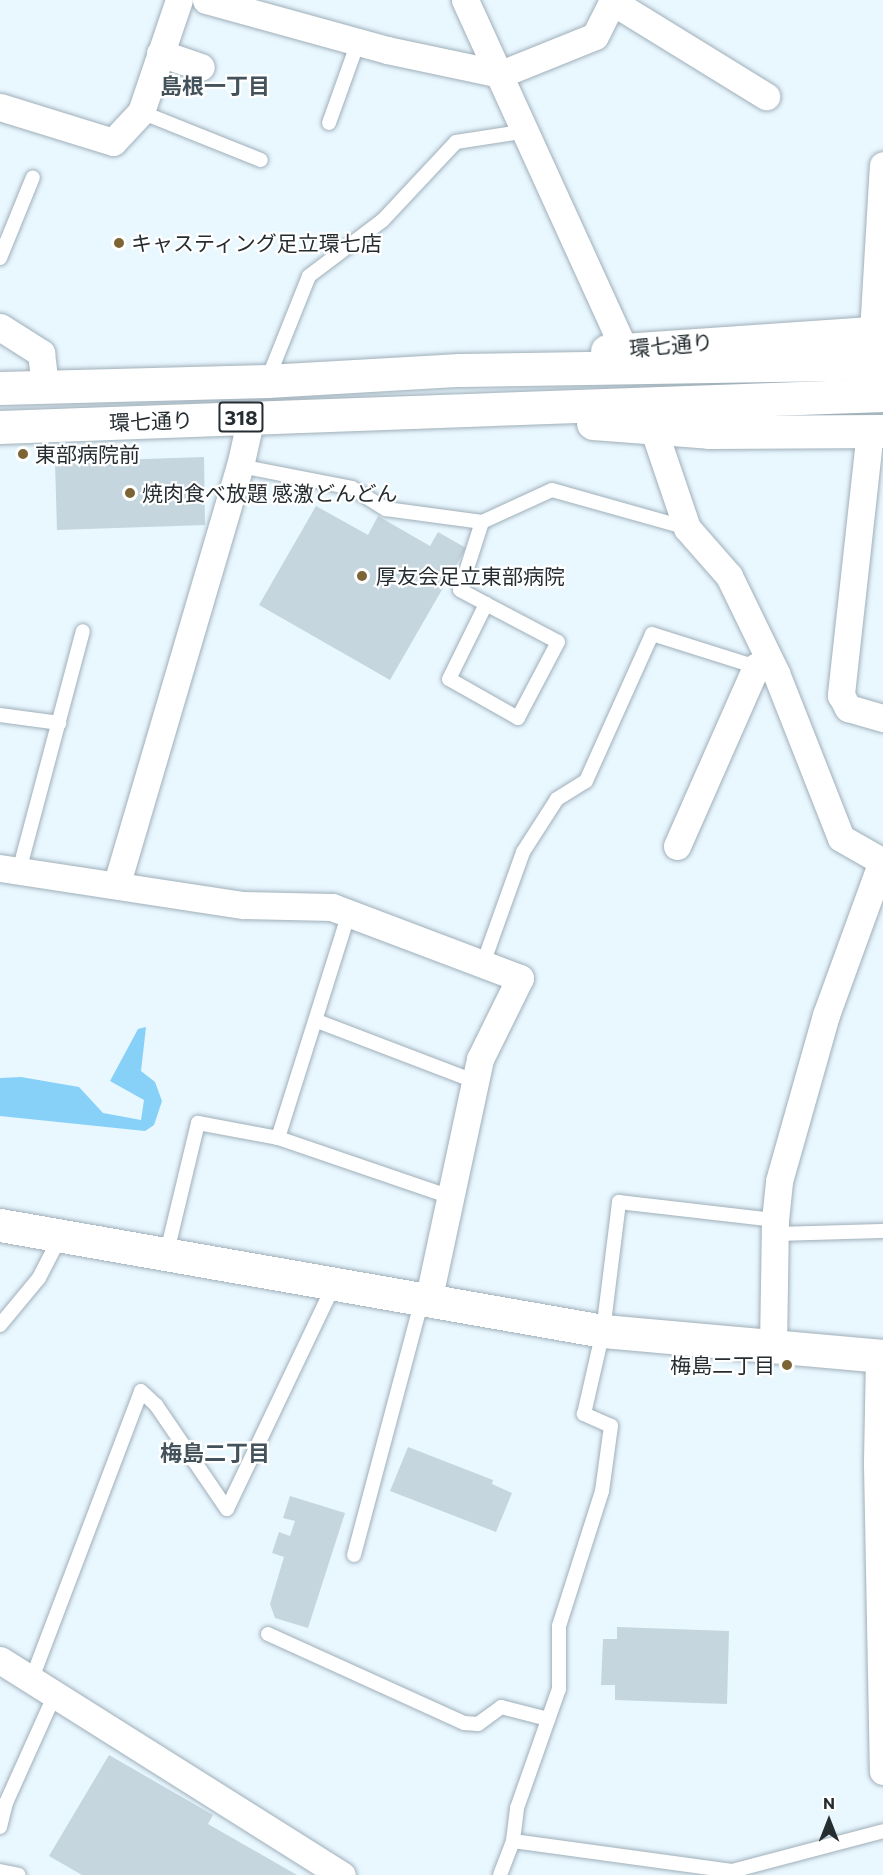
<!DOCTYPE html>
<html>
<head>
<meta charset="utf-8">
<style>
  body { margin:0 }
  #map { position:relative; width:883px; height:1875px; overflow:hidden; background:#e9f7ff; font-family:Commissioner,"Noto Sans JP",sans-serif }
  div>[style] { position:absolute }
  .forest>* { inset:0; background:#87d0f7 }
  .building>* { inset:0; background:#c5d6df }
  .roads { filter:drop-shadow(0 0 2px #9fafb9) drop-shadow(0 0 2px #9fafb9) }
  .lane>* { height:14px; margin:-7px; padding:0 7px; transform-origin:7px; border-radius:7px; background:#fff }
  .street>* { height:27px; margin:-13.5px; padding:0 13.5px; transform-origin:13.5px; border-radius:13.5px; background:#fff }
  .secondary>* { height:33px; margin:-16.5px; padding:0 16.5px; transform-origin:16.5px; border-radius:16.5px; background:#fff }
  .primary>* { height:33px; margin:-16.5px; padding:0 16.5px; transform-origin:16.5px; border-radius:16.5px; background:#fff }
  .dots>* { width:16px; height:16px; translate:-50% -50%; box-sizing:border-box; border:3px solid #fff; border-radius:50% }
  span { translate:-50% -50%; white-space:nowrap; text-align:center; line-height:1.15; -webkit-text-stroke:4.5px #fff; paint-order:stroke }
  .shield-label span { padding:2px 4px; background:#fff; border:2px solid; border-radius:4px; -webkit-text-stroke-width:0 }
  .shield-label { font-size:20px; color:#262d31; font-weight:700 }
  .poi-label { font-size:21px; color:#262d31 }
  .left { translate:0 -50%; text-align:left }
  .right { translate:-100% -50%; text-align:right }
  .street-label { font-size:21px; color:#262d31 }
  .neighbourhood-label { font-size:22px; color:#44535b; font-weight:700 }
  .north { position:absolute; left:799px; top:1791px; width:60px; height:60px; -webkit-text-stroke:4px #fff; paint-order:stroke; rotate:0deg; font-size:16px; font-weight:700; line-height:24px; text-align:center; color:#262d31 }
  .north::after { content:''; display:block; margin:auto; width:21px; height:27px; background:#262d31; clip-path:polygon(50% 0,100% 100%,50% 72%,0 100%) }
</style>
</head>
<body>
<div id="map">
  <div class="forest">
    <div style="clip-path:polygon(146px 1027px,141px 1071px,155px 1082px,162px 1101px,154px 1125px,145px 1131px,0 1116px,0 1078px,21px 1077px,79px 1087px,103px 1113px,141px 1120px,144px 1100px,110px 1081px,138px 1029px)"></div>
  </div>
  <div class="building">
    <div style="clip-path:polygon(204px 457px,205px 525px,57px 530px,55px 462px)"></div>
    <div style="clip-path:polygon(316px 506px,368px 535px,378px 516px,430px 546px,438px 532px,466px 548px,390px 680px,259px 605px)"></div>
    <div style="clip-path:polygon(408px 1447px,493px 1480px,492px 1484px,512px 1493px,496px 1532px,390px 1491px)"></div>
    <div style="clip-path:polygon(290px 1496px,345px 1513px,308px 1628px,275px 1618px,270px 1604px,284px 1557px,272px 1553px,279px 1532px,290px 1536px,295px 1521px,283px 1518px)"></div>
    <div style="clip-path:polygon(617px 1627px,729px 1631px,727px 1704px,615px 1700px,615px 1685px,601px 1685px,603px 1639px,617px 1639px)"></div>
    <div style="clip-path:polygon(109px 1755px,213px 1815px,208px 1824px,297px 1875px,82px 1875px,49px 1856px)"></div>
  </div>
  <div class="roads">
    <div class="lane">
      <div style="left:141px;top:112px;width:129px;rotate:21.8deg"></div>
      <div style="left:329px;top:123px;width:86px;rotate:-70.3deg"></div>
      <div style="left:0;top:258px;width:87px;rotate:-67.8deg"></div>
      <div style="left:267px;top:381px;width:113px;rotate:-68.2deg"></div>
      <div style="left:309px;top:276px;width:93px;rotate:-37.1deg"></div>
      <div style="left:383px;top:220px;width:107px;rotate:-46.9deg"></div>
      <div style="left:456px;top:142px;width:72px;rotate:-8.8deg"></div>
      <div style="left:240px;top:466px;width:114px;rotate:11.1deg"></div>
      <div style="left:352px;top:488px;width:40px;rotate:32deg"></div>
      <div style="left:386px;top:509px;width:97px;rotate:7.7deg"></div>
      <div style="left:482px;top:522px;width:77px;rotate:-24.6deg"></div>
      <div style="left:552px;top:490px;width:140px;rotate:15.7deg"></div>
      <div style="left:482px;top:522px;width:71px;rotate:107.9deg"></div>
      <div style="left:460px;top:590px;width:30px;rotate:28deg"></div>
      <div style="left:486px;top:604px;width:81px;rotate:27.8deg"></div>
      <div style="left:558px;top:642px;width:86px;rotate:117.8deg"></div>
      <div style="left:518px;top:718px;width:79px;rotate:-150.5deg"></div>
      <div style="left:449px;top:679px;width:84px;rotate:-63.7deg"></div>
      <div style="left:0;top:715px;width:60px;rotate:7.7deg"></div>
      <div style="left:19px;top:871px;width:248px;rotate:-75.1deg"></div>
      <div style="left:484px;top:961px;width:116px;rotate:-70.3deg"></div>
      <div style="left:523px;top:852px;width:63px;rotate:-57.3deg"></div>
      <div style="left:557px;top:799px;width:34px;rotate:-32deg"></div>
      <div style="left:586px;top:781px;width:161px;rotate:-65.8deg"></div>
      <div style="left:652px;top:634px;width:113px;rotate:17.5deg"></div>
      <div style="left:317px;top:1021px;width:168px;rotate:20.9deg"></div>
      <div style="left:278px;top:1138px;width:236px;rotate:-72.5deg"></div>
      <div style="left:775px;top:1234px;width:108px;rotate:-1.6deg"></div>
      <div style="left:166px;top:1256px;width:137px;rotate:-76.5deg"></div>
      <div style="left:198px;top:1123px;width:81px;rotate:10.6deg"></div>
      <div style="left:278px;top:1138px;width:182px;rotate:18.9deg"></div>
      <div style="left:0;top:1325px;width:61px;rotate:-50.3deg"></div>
      <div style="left:39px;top:1278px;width:48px;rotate:-62.9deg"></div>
      <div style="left:354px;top:1555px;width:264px;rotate:-75.1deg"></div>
      <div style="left:268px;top:1634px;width:215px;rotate:24.4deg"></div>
      <div style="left:464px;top:1723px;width:14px;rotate:4deg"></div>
      <div style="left:478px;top:1724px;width:29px;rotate:-36deg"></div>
      <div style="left:501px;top:1707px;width:49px;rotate:14.3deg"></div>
      <div style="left:31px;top:1681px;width:310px;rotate:-69.2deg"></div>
      <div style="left:141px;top:1391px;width:21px;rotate:43deg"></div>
      <div style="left:156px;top:1405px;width:126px;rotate:55.7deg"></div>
      <div style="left:227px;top:1509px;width:248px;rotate:-64.5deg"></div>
      <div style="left:0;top:1827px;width:25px;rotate:-76deg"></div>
      <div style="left:6px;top:1803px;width:117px;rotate:-65.8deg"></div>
      <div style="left:513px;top:1841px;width:221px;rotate:7.8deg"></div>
      <div style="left:732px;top:1871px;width:156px;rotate:-14.8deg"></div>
      <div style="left:0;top:1871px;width:19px;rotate:12deg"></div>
      <div style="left:500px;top:1875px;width:36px;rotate:-69deg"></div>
      <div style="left:513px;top:1841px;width:33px;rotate:-83deg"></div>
      <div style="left:517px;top:1808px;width:126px;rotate:-70.6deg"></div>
      <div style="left:559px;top:1689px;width:63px;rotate:-90deg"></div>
      <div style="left:559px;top:1626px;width:142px;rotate:-72.3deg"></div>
      <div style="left:602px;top:1491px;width:66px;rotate:-82.1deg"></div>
      <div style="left:611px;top:1426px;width:30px;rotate:-156deg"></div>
      <div style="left:584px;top:1414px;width:85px;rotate:-77.1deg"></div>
      <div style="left:603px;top:1331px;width:130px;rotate:-82.9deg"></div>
      <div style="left:619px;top:1202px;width:157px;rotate:6.6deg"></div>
    </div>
    <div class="street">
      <div style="left:206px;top:0;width:188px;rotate:15.4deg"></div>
      <div style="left:387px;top:50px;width:116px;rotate:11.9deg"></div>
      <div style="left:501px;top:74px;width:101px;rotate:-22deg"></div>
      <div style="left:595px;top:36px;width:40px;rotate:-63.4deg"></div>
      <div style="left:465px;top:0;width:384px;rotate:65.5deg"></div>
      <div style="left:613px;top:2px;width:180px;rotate:31.6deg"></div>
      <div style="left:160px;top:53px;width:43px;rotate:18.9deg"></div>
      <div style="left:0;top:107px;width:118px;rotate:17.2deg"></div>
      <div style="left:113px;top:142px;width:41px;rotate:-47deg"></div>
      <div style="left:141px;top:112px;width:118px;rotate:-71.3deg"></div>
      <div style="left:0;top:327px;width:49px;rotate:32.4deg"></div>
      <div style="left:41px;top:353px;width:33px;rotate:83deg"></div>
      <div style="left:873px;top:332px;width:167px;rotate:-86.6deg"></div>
      <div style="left:653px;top:428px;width:106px;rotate:71.2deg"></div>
      <div style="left:687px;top:528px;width:64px;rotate:48.8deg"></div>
      <div style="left:729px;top:576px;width:108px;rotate:64.1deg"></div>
      <div style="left:776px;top:673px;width:177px;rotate:68.5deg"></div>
      <div style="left:841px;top:838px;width:48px;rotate:29.7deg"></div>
      <div style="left:870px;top:431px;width:266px;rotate:96.3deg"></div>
      <div style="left:841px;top:695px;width:15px;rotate:62deg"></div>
      <div style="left:848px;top:708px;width:36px;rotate:16deg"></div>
      <div style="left:677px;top:846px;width:196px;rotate:-66.2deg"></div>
      <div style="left:0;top:868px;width:246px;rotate:8.7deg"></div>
      <div style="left:243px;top:905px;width:89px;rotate:1.3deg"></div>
      <div style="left:332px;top:907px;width:201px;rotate:20.7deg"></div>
      <div style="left:520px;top:978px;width:90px;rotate:116.3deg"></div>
      <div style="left:480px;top:1059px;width:248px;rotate:102.1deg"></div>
      <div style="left:117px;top:883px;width:435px;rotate:-73.6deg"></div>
      <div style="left:240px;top:466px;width:50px;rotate:-77.3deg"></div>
      <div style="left:773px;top:1347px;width:127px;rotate:-89.1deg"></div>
      <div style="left:775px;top:1220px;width:39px;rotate:-84deg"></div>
      <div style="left:779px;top:1181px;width:173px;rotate:-74.2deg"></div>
      <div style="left:826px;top:1015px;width:164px;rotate:-70deg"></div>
      <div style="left:879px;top:1356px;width:109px;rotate:91.1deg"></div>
      <div style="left:877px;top:1465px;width:306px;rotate:88.9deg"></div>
      <div style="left:0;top:1660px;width:404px;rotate:32.2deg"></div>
    </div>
    <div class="secondary">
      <div style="left:0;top:1225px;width:612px;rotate:9.97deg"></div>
      <div style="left:603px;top:1331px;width:281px;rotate:5.1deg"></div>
    </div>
    <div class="primary">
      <div style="left:607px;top:351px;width:277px;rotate:-3.9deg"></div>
      <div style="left:0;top:388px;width:267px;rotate:-1.5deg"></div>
      <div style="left:267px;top:381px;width:193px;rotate:-3.3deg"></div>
      <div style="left:460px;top:370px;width:423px;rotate:-0.9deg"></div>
      <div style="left:593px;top:423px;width:116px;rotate:4.4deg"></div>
      <div style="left:709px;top:432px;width:174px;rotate:-0.3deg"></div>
      <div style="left:0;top:427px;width:884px;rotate:-2.08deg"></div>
    </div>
  </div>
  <div class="dots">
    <div style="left:119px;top:243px;background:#7d6435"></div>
    <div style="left:23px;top:454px;background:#7d6435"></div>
    <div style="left:130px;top:493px;background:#7d6435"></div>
    <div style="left:362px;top:576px;background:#7d6435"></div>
    <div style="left:787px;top:1365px;background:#7d6435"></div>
  </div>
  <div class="shield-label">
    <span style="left:241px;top:417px">318</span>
  </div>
  <div class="poi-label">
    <span class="left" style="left:131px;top:243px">キャスティング足立環七店</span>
    <span class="left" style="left:35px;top:454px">東部病院前</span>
    <span class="left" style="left:142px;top:493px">焼肉食べ放題 感激どんどん</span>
    <span class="left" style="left:376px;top:576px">厚友会足立東部病院</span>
    <span class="right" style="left:775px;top:1365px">梅島二丁目</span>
  </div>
  <div class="street-label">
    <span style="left:671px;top:345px;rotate:-5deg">環七通り</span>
    <span style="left:151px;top:421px;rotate:-2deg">環七通り</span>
  </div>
  <div class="neighbourhood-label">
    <span style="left:215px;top:86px">島根一丁目</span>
    <span style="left:215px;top:1453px">梅島二丁目</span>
  </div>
  <div class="north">N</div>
</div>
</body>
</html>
